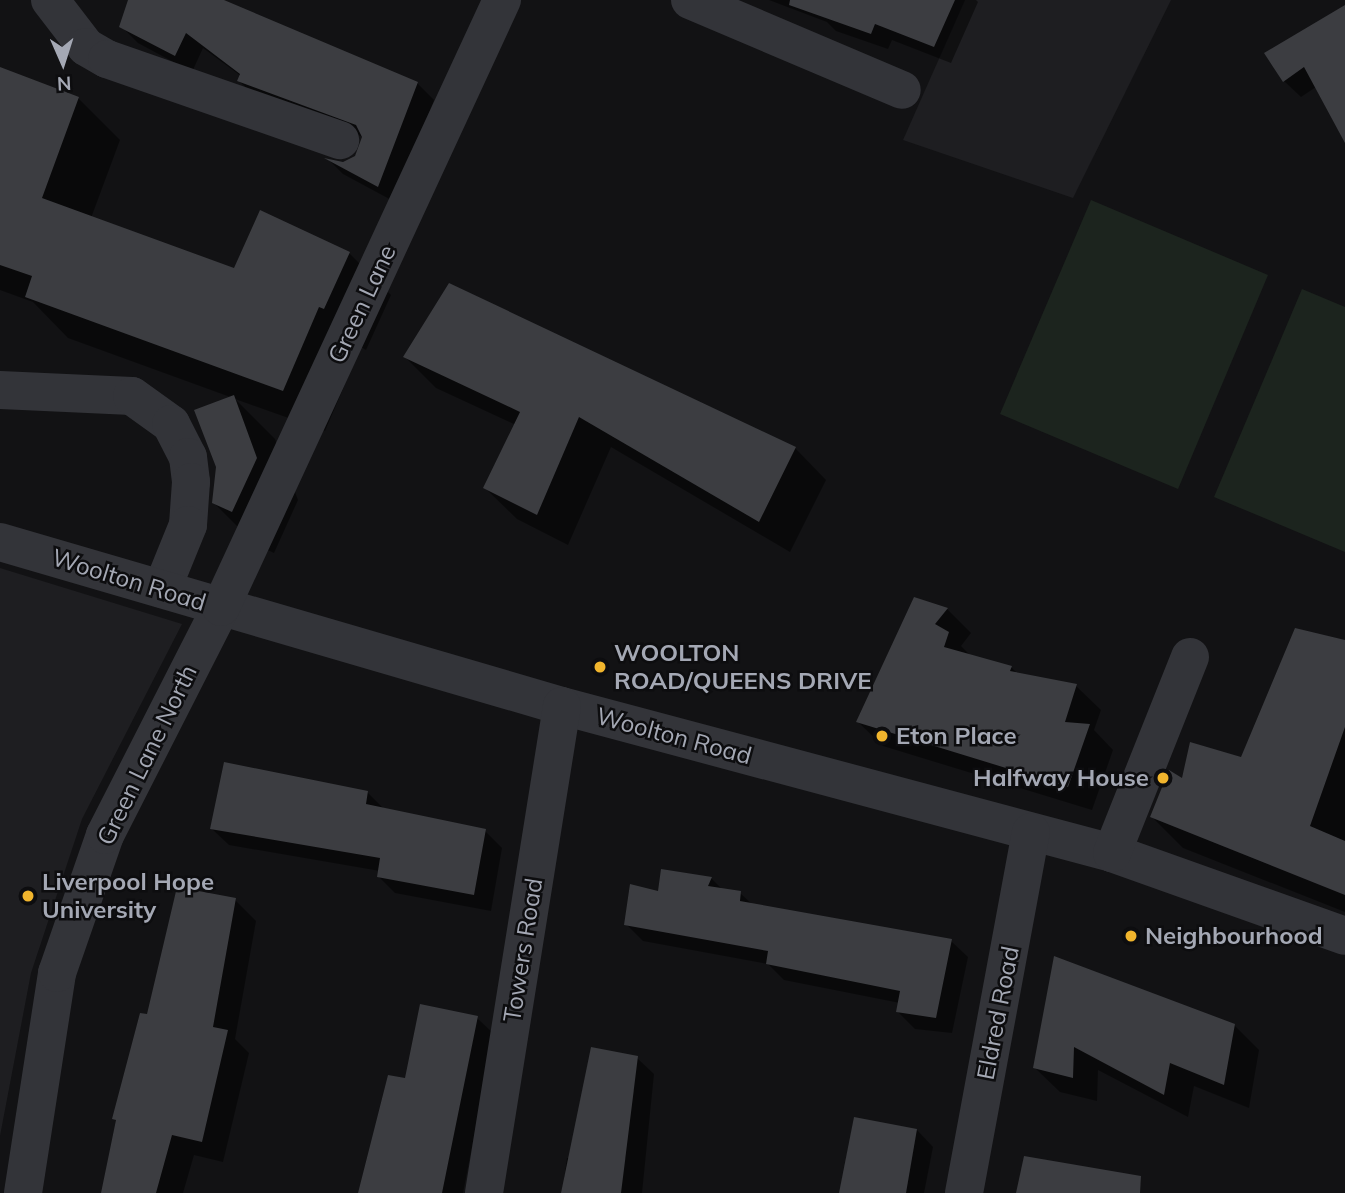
<!DOCTYPE html>
<html>
<head>
<meta charset="utf-8">
<style>
  body { margin:0 }
  #map { position:relative; width:1345px; height:1193px; overflow:hidden; background:#121214; font-family:Mulish,sans-serif }
  div>[style] { position:absolute }
  .built>* { inset:0; background:#1e1e21 }
  .green>* { inset:0; background:#1c241e }
  .shadow>* { inset:0; background:#0007 }
  .building>* { inset:0; background:#3c3d41 }
  .minor>* { height:38px; margin:-19px; padding:0 19px; transform-origin:19px; border-radius:19px; background:#333439 }
  .dots>* { width:19px; height:19px; translate:-50% -50%; box-sizing:border-box; border:4px solid #0d0d0f; border-radius:50% }
  span { translate:-50% -50%; white-space:nowrap; text-align:center; line-height:1.15; -webkit-text-stroke:5px #0d0d0f; paint-order:stroke }
  .street-label { font-size:24px; color:#a4a8b4 }
  .poi-label { font-size:24px; color:#a4a8b4; font-weight:700 }
  .left { translate:0 -50%; text-align:left }
  .right { translate:-100% -50%; text-align:right }
  .north { position:absolute; left:28px; top:28px; width:70px; height:70px; -webkit-text-stroke:5px #0d0d0f; paint-order:stroke; rotate:177deg; font-size:19px; font-weight:700; line-height:28px; text-align:center; color:#a4a8b4 }
  .north::after { content:''; display:block; margin:auto; width:24px; height:32px; background:#a4a8b4; clip-path:polygon(50% 0,100% 100%,50% 72%,0 100%) }
</style>
</head>
<body>
<div id="map">
  <div class="built">
    <div style="clip-path:polygon(965px 0,1171px 0,1073px 198px,903px 140px)"></div>
    <div style="clip-path:polygon(0 568px,182px 624px,82px 819px,31px 973px,0 1136px)"></div>
  </div>
  <div class="green">
    <div style="clip-path:polygon(1091px 200px,1268px 275px,1178px 489px,1000px 414px)"></div>
    <div style="clip-path:polygon(1302px 289px,1345px 307px,1345px 552px,1214px 497px)"></div>
  </div>
  <div class="shadow">
    <div style="clip-path:polygon(130px 0,221px 0,417px 83px,434px 100px,395px 202px,343px 174px,329px 160px,344px 163px,356px 157px,363px 137px,256px 97px,239px 81px,241px 76px,203px 48px,192px 72px,138px 43px,121px 26px)"></div>
    <div style="clip-path:polygon(769px 0,976px 0,978px 2px,951px 63px,892px 40px,888px 49px,836px 31px,827px 22px)"></div>
    <div style="clip-path:polygon(1345px 7px,1345px 131px,1316px 87px,1301px 97px,1284px 81px)"></div>
    <div style="clip-path:polygon(0 69px,78px 98px,120px 140px,91px 218px,235px 270px,261px 213px,349px 253px,391px 295px,366px 350px,361px 347px,325px 431px,235px 399px,275px 439px,298px 500px,274px 553px,255px 544px,213px 502px,233px 398px,68px 338px,33px 302px,0 290px)"></div>
    <div style="clip-path:polygon(405px 357px,795px 448px,826px 480px,790px 552px,611px 447px,568px 545px,517px 519px,485px 488px,516px 425px,436px 388px)"></div>
    <div style="clip-path:polygon(947px 609px,971px 633px,961px 646px,971px 656px,1012px 668px,1019px 675px,1076px 686px,1101px 710px,1094px 730px,1113px 750px,1092px 810px,883px 746px,858px 722px)"></div>
    <div style="clip-path:polygon(1345px 642px,1345px 912px,1183px 848px,1152px 817px,1183px 781px,1242px 759px)"></div>
    <div style="clip-path:polygon(367px 792px,384px 809px,485px 831px,502px 848px,491px 911px,395px 893px,378px 876px,380px 871px,229px 845px,212px 829px)"></div>
    <div style="clip-path:polygon(711px 878px,723px 890px,740px 893px,753px 905px,951px 941px,968px 957px,952px 1033px,915px 1029px,898px 1012px,900px 1003px,784px 980px,768px 964px,643px 941px,626px 924px,660px 893px)"></div>
    <div style="clip-path:polygon(235px 900px,256px 921px,235px 1039px,249px 1053px,223px 1162px,194px 1155px,183px 1193px,104px 1193px,117px 1122px,114px 1118px,148px 1016px)"></div>
    <div style="clip-path:polygon(1055px 959px,1234px 1025px,1259px 1050px,1249px 1108px,1194px 1086px,1188px 1117px,1098px 1070px,1097px 1101px,1060px 1092px,1035px 1068px)"></div>
    <div style="clip-path:polygon(477px 1018px,494px 1034px,463px 1193px,360px 1193px,406px 1080px)"></div>
    <div style="clip-path:polygon(637px 1058px,654px 1074px,642px 1193px,562px 1193px,567px 1158px,571px 1158px)"></div>
    <div style="clip-path:polygon(917px 1130px,933px 1147px,924px 1193px,841px 1193px)"></div>
  </div>
  <div class="building">
    <div style="clip-path:polygon(128px 0,224px 0,418px 82px,378px 187px,324px 158px,343px 162px,355px 156px,362px 137px,356px 125px,237px 81px,240px 74px,186px 33px,175px 56px,119px 27px)"></div>
    <div style="clip-path:polygon(790px 0,955px 0,934px 47px,875px 24px,871px 34px,789px 5px)"></div>
    <div style="clip-path:polygon(1345px 5px,1345px 143px,1304px 67px,1283px 82px,1264px 53px)"></div>
    <div style="clip-path:polygon(0 67px,79px 97px,42px 198px,234px 268px,260px 210px,350px 252px,324px 309px,319px 307px,283px 391px,25px 297px,32px 276px,0 265px)"></div>
    <div style="clip-path:polygon(449px 283px,796px 447px,759px 522px,579px 417px,537px 515px,483px 488px,520px 412px,403px 357px)"></div>
    <div style="clip-path:polygon(234px 395px,257px 458px,232px 512px,212px 503px,216px 467px,194px 410px)"></div>
    <div style="clip-path:polygon(914px 597px,948px 608px,935px 624px,949px 632px,944px 647px,1012px 666px,1010px 671px,1077px 684px,1065px 722px,1090px 724px,1068px 787px,856px 722px)"></div>
    <div style="clip-path:polygon(1295px 628px,1345px 640px,1345px 727px,1310px 826px,1345px 841px,1345px 895px,1150px 817px,1169px 770px,1182px 778px,1190px 742px,1241px 757px)"></div>
    <div style="clip-path:polygon(224px 762px,368px 791px,366px 804px,486px 829px,474px 895px,377px 877px,380px 858px,210px 829px)"></div>
    <div style="clip-path:polygon(661px 869px,712px 877px,708px 886px,741px 891px,740px 901px,952px 939px,936px 1018px,896px 1012px,900px 991px,766px 964px,768px 951px,624px 925px,630px 884px,658px 891px)"></div>
    <div style="clip-path:polygon(177px 887px,236px 898px,213px 1027px,228px 1030px,202px 1142px,172px 1135px,156px 1193px,101px 1193px,116px 1120px,112px 1119px,140px 1013px,147px 1014px)"></div>
    <div style="clip-path:polygon(1054px 956px,1235px 1024px,1224px 1085px,1170px 1063px,1164px 1095px,1074px 1047px,1073px 1078px,1033px 1068px)"></div>
    <div style="clip-path:polygon(420px 1004px,478px 1016px,442px 1193px,358px 1193px,388px 1075px,405px 1078px)"></div>
    <div style="clip-path:polygon(591px 1047px,638px 1056px,621px 1193px,561px 1193px)"></div>
    <div style="clip-path:polygon(854px 1117px,917px 1129px,906px 1193px,839px 1193px)"></div>
    <div style="clip-path:polygon(1024px 1156px,1141px 1176px,1140px 1193px,1016px 1193px)"></div>
  </div>
  <div class="minor">
    <div style="left:50px;top:0;width:59px;rotate:52.5deg"></div>
    <div style="left:86px;top:47px;width:24px;rotate:30deg"></div>
    <div style="left:107px;top:59px;width:247px;rotate:19.2deg"></div>
    <div style="left:690px;top:0;width:230px;rotate:23deg"></div>
    <div style="left:0;top:390px;width:132px;rotate:2.6deg"></div>
    <div style="left:132px;top:396px;width:48px;rotate:35.7deg"></div>
    <div style="left:171px;top:424px;width:37px;rotate:63deg"></div>
    <div style="left:188px;top:457px;width:25px;rotate:83deg"></div>
    <div style="left:191px;top:482px;width:43px;rotate:94deg"></div>
    <div style="left:188px;top:525px;width:69px;rotate:112.1deg"></div>
    <div style="left:0;top:542px;width:585px;rotate:16.27deg"></div>
    <div style="left:562px;top:706px;width:569px;rotate:14.96deg"></div>
    <div style="left:1112px;top:853px;width:247px;rotate:19.6deg"></div>
    <div style="left:1112px;top:853px;width:211px;rotate:-68.3deg"></div>
    <div style="left:23px;top:1193px;width:223px;rotate:-81.2deg"></div>
    <div style="left:57px;top:973px;width:146px;rotate:-70.8deg"></div>
    <div style="left:105px;top:835px;width:256px;rotate:-63deg"></div>
    <div style="left:221px;top:607px;width:669px;rotate:-65.16deg"></div>
    <div style="left:484px;top:1193px;width:493px;rotate:-80.9deg"></div>
    <div style="left:964px;top:1193px;width:367px;rotate:-79.5deg"></div>
  </div>
  <div class="dots">
    <div style="left:600px;top:667px;background:#f1b52d"></div>
    <div style="left:882px;top:736px;background:#f1b52d"></div>
    <div style="left:1163px;top:778px;background:#f1b52d"></div>
    <div style="left:28px;top:896px;background:#f1b52d"></div>
    <div style="left:1131px;top:936px;background:#f1b52d"></div>
  </div>
  <div class="street-label">
    <span style="left:362px;top:304px;rotate:-65deg">Green Lane</span>
    <span style="left:129px;top:580px;rotate:17deg">Woolton Road</span>
    <span style="left:674px;top:736px;rotate:15deg">Woolton Road</span>
    <span style="left:147px;top:755px;rotate:-64deg">Green Lane North</span>
    <span style="left:523px;top:950px;rotate:-81deg">Towers Road</span>
    <span style="left:998px;top:1013px;rotate:-79deg">Eldred Road</span>
  </div>
  <div class="poi-label">
    <span class="left" style="left:614px;top:667px">WOOLTON<br>ROAD/QUEENS DRIVE</span>
    <span class="left" style="left:896px;top:736px">Eton Place</span>
    <span class="right" style="left:1149px;top:778px">Halfway House</span>
    <span class="left" style="left:42px;top:896px">Liverpool Hope<br>University</span>
    <span class="left" style="left:1145px;top:936px">Neighbourhood</span>
  </div>
  <div class="north">N</div>
</div>
</body>
</html>
